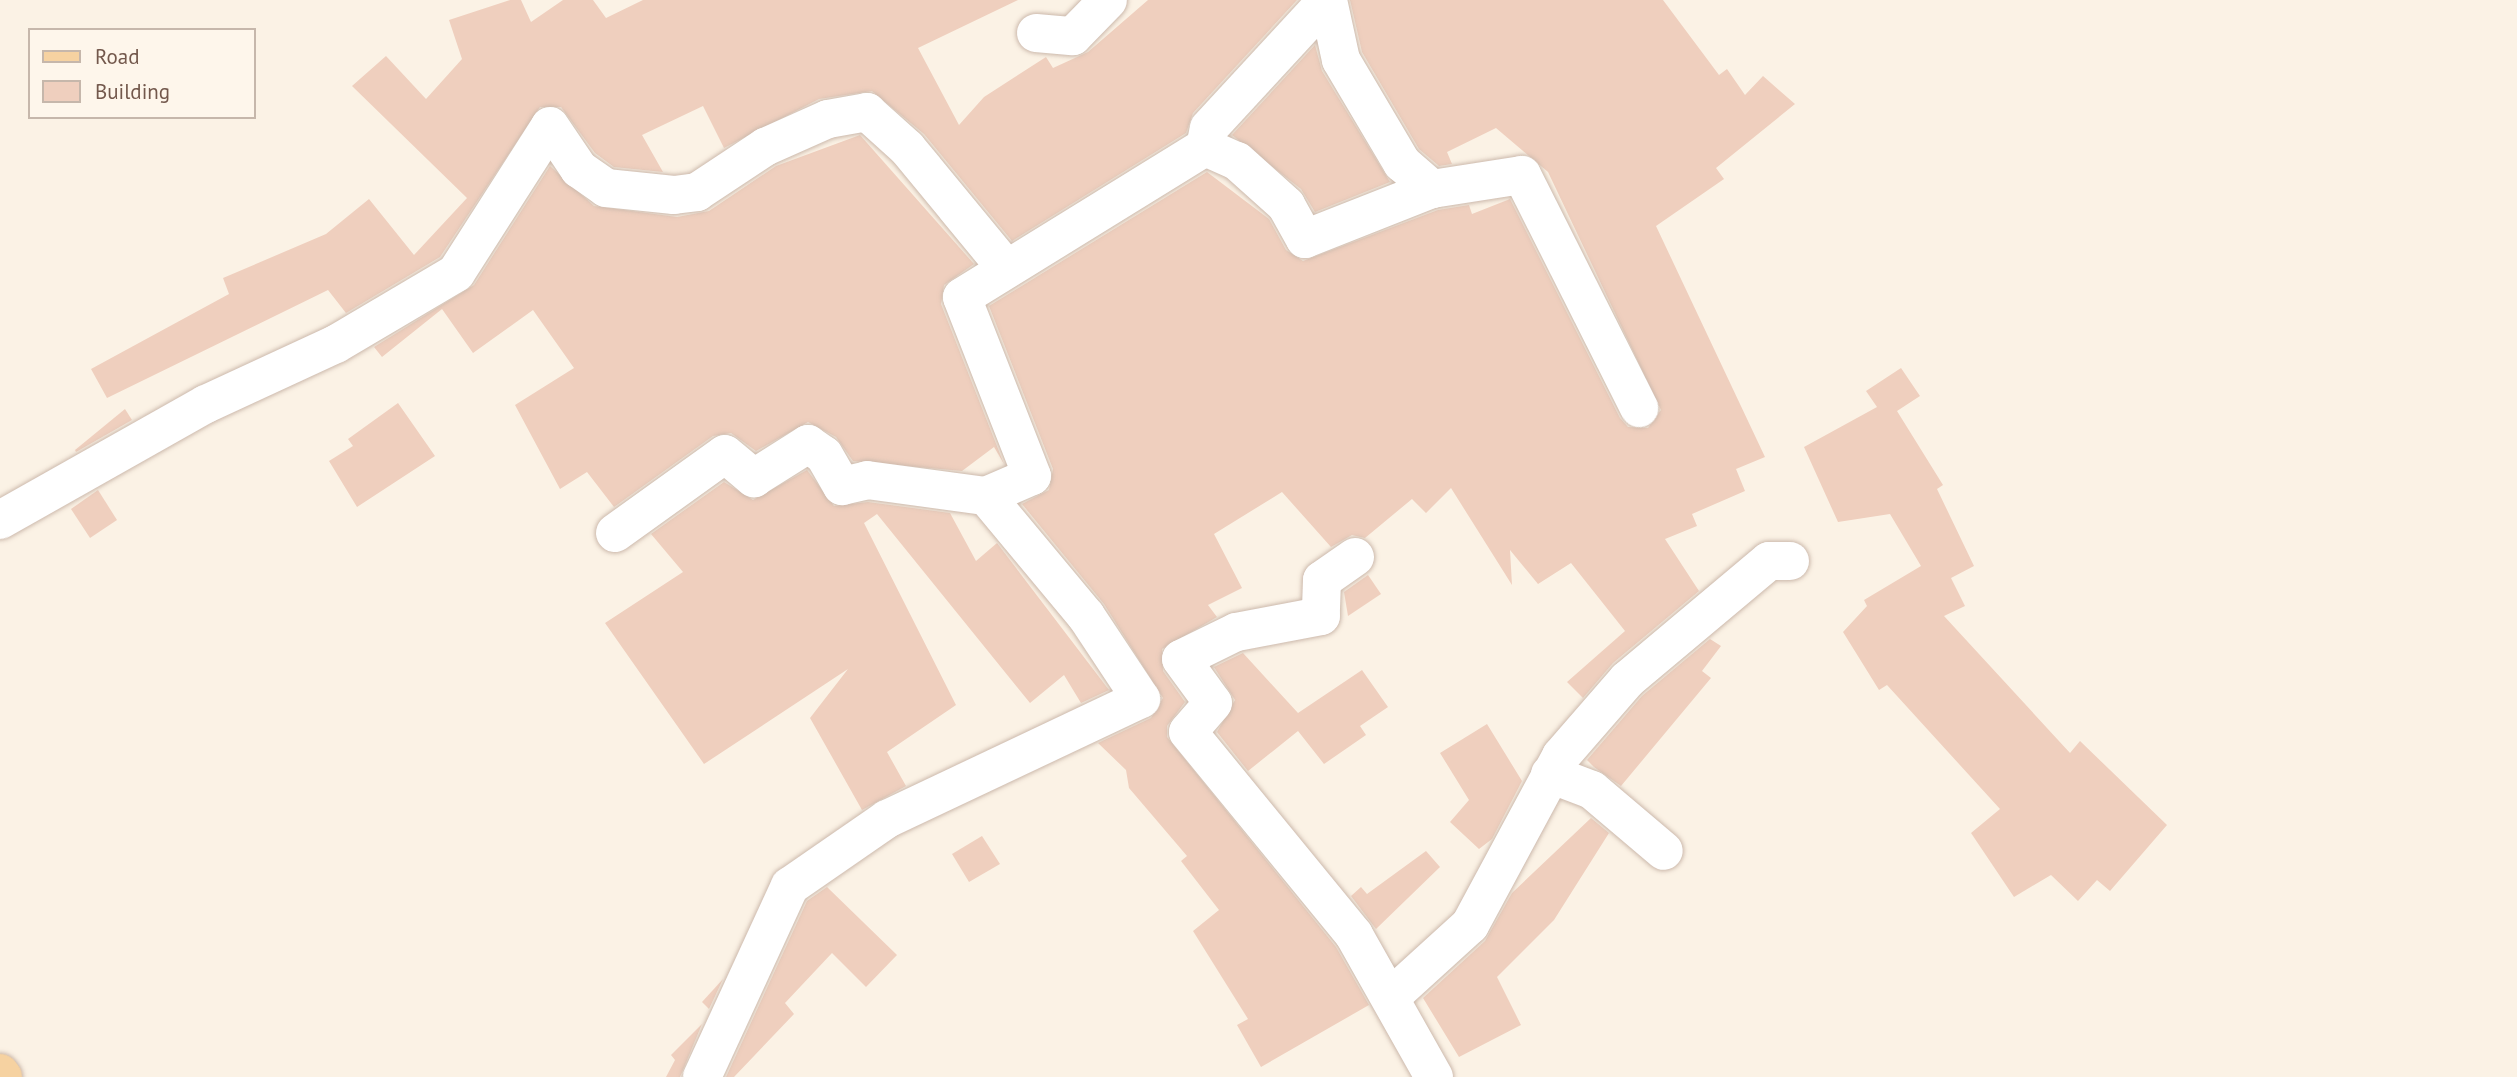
<!DOCTYPE html>
<html>
<head>
<meta charset="utf-8">
<style>
  body { margin:0 }
  #map { position:relative; width:2517px; height:1077px; overflow:hidden; background:#fbf2e5; font-family:"PT Sans",sans-serif }
  div>[style] { position:absolute }
  .building>* { inset:0; background:#efcfbe }
  .roads { filter:drop-shadow(0 0 2px #ccb9ac) drop-shadow(0 0 2px #ccb9ac) }
  .minor>* { height:38px; margin:-19px; padding:0 19px; transform-origin:19px; border-radius:19px; background:#fff }
  .major>* { height:38px; margin:-19px; padding:0 19px; transform-origin:19px; border-radius:19px; background:#f6d2a1 }
  span { translate:-50% -50%; white-space:nowrap; text-align:center; line-height:1.15; -webkit-text-stroke:5px #fef6eb; paint-order:stroke }
  .legend { position:absolute; left:28px; top:28px; width:228px; height:91px; box-sizing:border-box; background:#fef6eb; border:2px solid #c6b7ab; margin:0; padding:9px 12px; list-style:none; font-size:21px; color:#73584c }
  .legend li { display:flex; align-items:center; gap:14px; height:35px }
  .legend b { width:35px; border:2px solid #c6b7ab }
</style>
</head>
<body>
<div id="map">
  <div class="building">
    <div style="clip-path:polygon(510px 0,521px 0,531px 22px,563px 0,593px 0,606px 18px,643px 0,1018px 0,918px 48px,959px 125px,984px 97px,1046px 57px,1053px 68px,1088px 52px,1148px 0,1297px 0,1193px 113px,1186px 133px,1012px 241px,924px 134px,872px 91px,819px 99px,724px 148px,703px 106px,642px 135px,663px 172px,614px 167px,595px 153px,561px 107px,540px 107px,440px 257px,346px 313px,328px 290px,107px 398px,91px 369px,229px 294px,223px 278px,326px 234px,369px 199px,414px 255px,467px 198px,352px 86px,386px 56px,426px 99px,462px 59px,449px 20px)"></div>
    <div style="clip-path:polygon(1350px 0,1663px 0,1719px 75px,1727px 69px,1745px 95px,1763px 76px,1795px 104px,1716px 168px,1724px 179px,1656px 226px,1765px 457px,1736px 469px,1745px 491px,1692px 514px,1697px 526px,1665px 539px,1699px 591px,1613px 663px,1583px 698px,1567px 682px,1625px 631px,1571px 563px,1538px 584px,1510px 550px,1512px 585px,1451px 488px,1426px 513px,1412px 499px,1365px 538px,1352px 535px,1331px 547px,1282px 492px,1214px 534px,1242px 588px,1208px 605px,1217px 617px,1162px 649px,1163px 671px,1185px 702px,1167px 726px,1167px 737px,1336px 947px,1369px 1005px,1261px 1067px,1237px 1025px,1248px 1019px,1193px 931px,1219px 910px,1181px 861px,1187px 856px,1129px 788px,1126px 770px,1098px 743px,1151px 718px,1163px 698px,1104px 604px,1022px 504px,1049px 490px,1053px 469px,989px 306px,1207px 172px,1269px 219px,1286px 250px,1303px 261px,1438px 210px,1469px 205px,1472px 214px,1510px 199px,1620px 418px,1628px 427px,1648px 428px,1661px 410px,1548px 172px,1496px 128px,1447px 152px,1452px 164px,1439px 166px,1419px 149px,1362px 52px)"></div>
    <div style="clip-path:polygon(1315px 45px,1322px 71px,1390px 182px,1315px 212px,1301px 189px,1232px 135px)"></div>
    <div style="clip-path:polygon(860px 135px,974px 264px,944px 285px,941px 304px,1004px 464px,994px 447px,962px 471px,853px 461px,836px 437px,808px 422px,756px 451px,731px 433px,713px 436px,614px 507px,587px 472px,560px 489px,515px 405px,574px 368px,533px 310px,473px 353px,442px 309px,382px 357px,374px 347px,474px 285px,550px 166px,594px 206px,677px 217px,709px 211px,776px 166px)"></div>
    <div style="clip-path:polygon(1901px 368px,1920px 396px,1897px 411px,1943px 485px,1937px 489px,1974px 566px,1951px 578px,1965px 606px,1944px 616px,2070px 753px,2080px 741px,2167px 825px,2110px 891px,2097px 880px,2078px 901px,2051px 875px,2014px 897px,1971px 833px,2000px 809px,1887px 685px,1879px 690px,1843px 632px,1867px 606px,1864px 600px,1921px 566px,1890px 514px,1838px 522px,1804px 447px,1877px 407px,1866px 391px)"></div>
    <div style="clip-path:polygon(398px 403px,435px 456px,357px 507px,329px 461px,353px 446px,348px 439px)"></div>
    <div style="clip-path:polygon(125px 409px,132px 420px,76px 452px,75px 450px)"></div>
    <div style="clip-path:polygon(807px 470px,834px 506px,868px 502px,950px 513px,976px 561px,997px 543px,1109px 690px,1081px 703px,1064px 675px,1030px 703px,877px 514px,864px 523px,956px 705px,887px 752px,906px 786px,862px 810px,810px 718px,848px 669px,704px 764px,605px 623px,683px 572px,651px 534px,724px 482px,753px 500px)"></div>
    <div style="clip-path:polygon(98px 490px,117px 520px,90px 538px,71px 509px)"></div>
    <div style="clip-path:polygon(1368px 575px,1381px 594px,1348px 616px,1344px 592px)"></div>
    <div style="clip-path:polygon(1710px 639px,1721px 646px,1702px 671px,1711px 678px,1621px 786px,1594px 767px,1587px 760px,1642px 696px)"></div>
    <div style="clip-path:polygon(1243px 653px,1298px 713px,1362px 670px,1388px 707px,1360px 726px,1366px 735px,1324px 764px,1298px 731px,1248px 771px,1217px 732px,1235px 700px,1214px 667px)"></div>
    <div style="clip-path:polygon(1487px 724px,1522px 781px,1492px 839px,1479px 849px,1450px 822px,1469px 800px,1440px 753px)"></div>
    <div style="clip-path:polygon(1591px 818px,1609px 833px,1554px 920px,1497px 977px,1521px 1025px,1459px 1057px,1423px 998px,1485px 941px,1512px 893px)"></div>
    <div style="clip-path:polygon(982px 836px,1000px 864px,969px 882px,952px 854px)"></div>
    <div style="clip-path:polygon(1426px 851px,1440px 867px,1376px 929px,1351px 896px,1361px 887px,1367px 894px)"></div>
    <div style="clip-path:polygon(827px 887px,897px 955px,866px 987px,832px 953px,785px 1003px,794px 1014px,734px 1077px,726px 1077px,807px 901px)"></div>
    <div style="clip-path:polygon(723px 979px,709px 1009px,702px 1002px)"></div>
    <div style="clip-path:polygon(702px 1024px,680px 1077px,666px 1077px,675px 1060px,671px 1055px)"></div>
  </div>
  <div class="roads">
    <div class="minor">
      <div style="left:1328px;top:0;width:61px;rotate:77.8deg"></div>
      <div style="left:1341px;top:60px;width:120px;rotate:59.4deg"></div>
      <div style="left:1402px;top:163px;width:40px;rotate:41deg"></div>
      <div style="left:1036px;top:33px;width:37px;rotate:5deg"></div>
      <div style="left:1073px;top:36px;width:50px;rotate:-45.8deg"></div>
      <div style="left:1205px;top:147px;width:35px;rotate:24deg"></div>
      <div style="left:1237px;top:161px;width:66px;rotate:41.9deg"></div>
      <div style="left:1286px;top:205px;width:39px;rotate:61deg"></div>
      <div style="left:1305px;top:239px;width:136px;rotate:-21.5deg"></div>
      <div style="left:1432px;top:189px;width:91px;rotate:-8.8deg"></div>
      <div style="left:1522px;top:175px;width:261px;rotate:63.3deg"></div>
      <div style="left:0;top:520px;width:236px;rotate:-29.4deg"></div>
      <div style="left:206px;top:404px;width:143px;rotate:-24.8deg"></div>
      <div style="left:336px;top:344px;width:139px;rotate:-30.6deg"></div>
      <div style="left:456px;top:273px;width:174px;rotate:-57.4deg"></div>
      <div style="left:550px;top:126px;width:52px;rotate:56deg"></div>
      <div style="left:579px;top:169px;width:33px;rotate:35deg"></div>
      <div style="left:606px;top:188px;width:68px;rotate:5.9deg"></div>
      <div style="left:674px;top:195px;width:23px;rotate:-7deg"></div>
      <div style="left:697px;top:192px;width:82px;rotate:-33.5deg"></div>
      <div style="left:765px;top:147px;width:69px;rotate:-24deg"></div>
      <div style="left:828px;top:119px;width:40px;rotate:-10deg"></div>
      <div style="left:867px;top:112px;width:54px;rotate:42deg"></div>
      <div style="left:907px;top:148px;width:154px;rotate:50.5deg"></div>
      <div style="left:615px;top:533px;width:135px;rotate:-35.7deg"></div>
      <div style="left:725px;top:454px;width:38px;rotate:40deg"></div>
      <div style="left:754px;top:478px;width:64px;rotate:-32.2deg"></div>
      <div style="left:808px;top:444px;width:19px;rotate:35deg"></div>
      <div style="left:824px;top:455px;width:36px;rotate:60deg"></div>
      <div style="left:842px;top:486px;width:26px;rotate:-13deg"></div>
      <div style="left:867px;top:480px;width:120px;rotate:7.7deg"></div>
      <div style="left:1355px;top:557px;width:40px;rotate:145.1deg"></div>
      <div style="left:1322px;top:580px;width:36px;rotate:92deg"></div>
      <div style="left:1321px;top:616px;width:86px;rotate:169.3deg"></div>
      <div style="left:1236px;top:632px;width:61px;rotate:153.9deg"></div>
      <div style="left:1181px;top:659px;width:54px;rotate:54deg"></div>
      <div style="left:1213px;top:703px;width:38px;rotate:131deg"></div>
      <div style="left:1188px;top:732px;width:262px;rotate:50.7deg"></div>
      <div style="left:1354px;top:935px;width:163px;rotate:60.6deg"></div>
      <div style="left:1550px;top:774px;width:45px;rotate:20.9deg"></div>
      <div style="left:1592px;top:790px;width:94px;rotate:40.3deg"></div>
      <div style="left:1393px;top:995px;width:104px;rotate:-42.3deg"></div>
      <div style="left:1470px;top:925px;width:192px;rotate:-61.7deg"></div>
      <div style="left:1561px;top:756px;width:101px;rotate:-49deg"></div>
      <div style="left:1627px;top:680px;width:185px;rotate:-40deg"></div>
      <div style="left:1769px;top:561px;width:21px"></div>
      <div style="left:702px;top:1077px;width:210px;rotate:-65.3deg"></div>
      <div style="left:790px;top:886px;width:118px;rotate:-34.6deg"></div>
      <div style="left:887px;top:819px;width:281px;rotate:-25.3deg"></div>
      <div style="left:1141px;top:699px;width:100px;rotate:-123.5deg"></div>
      <div style="left:1086px;top:616px;width:156px;rotate:-129.8deg"></div>
      <div style="left:986px;top:496px;width:50px;rotate:-23.5deg"></div>
      <div style="left:1032px;top:476px;width:192px;rotate:-111.4deg"></div>
      <div style="left:962px;top:297px;width:286px;rotate:-31.7deg"></div>
      <div style="left:1205px;top:147px;width:19px;rotate:-78deg"></div>
      <div style="left:1209px;top:128px;width:174px;rotate:-47.3deg"></div>
    </div>
    <div class="major">
      <div style="left:0;top:1073px;width:5px;rotate:53deg"></div>
    </div>
  </div>
  <ul class="legend">
  <li><b style="height:9px;background:#f6d2a1"></b>Road</li>
  <li><b style="height:19px;background:#efcfbe"></b>Building</li>
  </ul>
</div>
</body>
</html>
